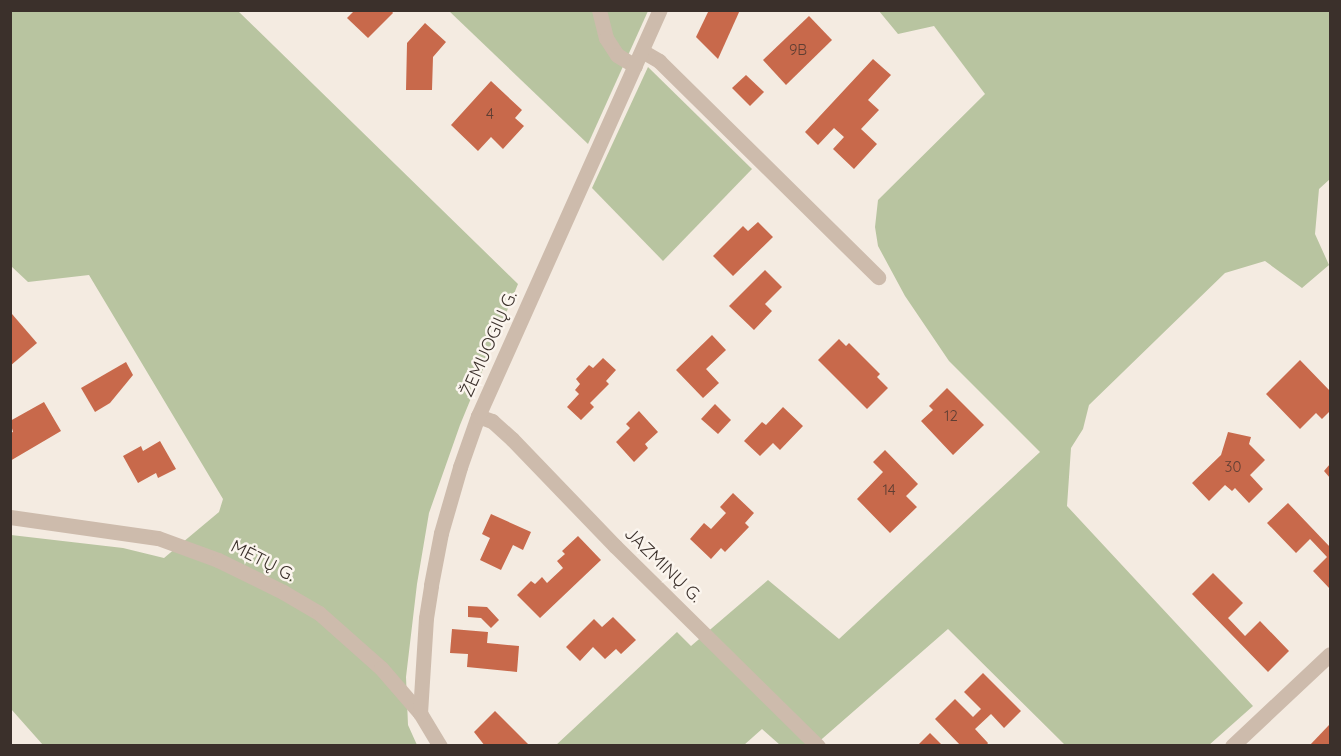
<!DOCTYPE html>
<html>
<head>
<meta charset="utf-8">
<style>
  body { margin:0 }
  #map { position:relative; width:1341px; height:756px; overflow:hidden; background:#f4ebe1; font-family:Quicksand,sans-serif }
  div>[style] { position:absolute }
  .green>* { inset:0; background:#b8c4a0 }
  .building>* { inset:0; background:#c8694b }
  .minor>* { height:15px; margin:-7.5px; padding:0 7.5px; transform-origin:7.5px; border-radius:7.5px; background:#cdbbac }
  span { translate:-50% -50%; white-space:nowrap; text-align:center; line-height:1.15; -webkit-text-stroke:5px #fbf5ee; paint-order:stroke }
  .number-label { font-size:15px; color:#5e3e33 }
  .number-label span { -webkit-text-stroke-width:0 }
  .street-label { font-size:18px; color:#3b302b }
  .frame { position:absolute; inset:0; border:12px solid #3b302b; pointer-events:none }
</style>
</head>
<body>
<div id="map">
  <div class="green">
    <div style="clip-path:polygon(10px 11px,238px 11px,518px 284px,460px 425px,429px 513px,417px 584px,406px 677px,408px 725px,417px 745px,43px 745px,11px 709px,11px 535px,123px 548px,164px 558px,219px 512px,223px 499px,89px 275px,28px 282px,11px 266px)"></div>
    <div style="clip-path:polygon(449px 11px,648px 11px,588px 144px)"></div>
    <div style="clip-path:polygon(879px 11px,1330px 11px,1330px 179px,1319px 189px,1315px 234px,1329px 265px,1302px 288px,1265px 261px,1225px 273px,1089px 405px,1083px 429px,1071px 448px,1067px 506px,1253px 706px,1209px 745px,1065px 745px,948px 629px,815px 745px,780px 745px,762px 729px,744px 745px,555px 746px,677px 632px,691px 646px,768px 580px,839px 639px,1040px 452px,949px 361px,905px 296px,878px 246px,875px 227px,878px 200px,985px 94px,934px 26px,898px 34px)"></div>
    <div style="clip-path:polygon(648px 67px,752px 169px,663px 261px,592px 188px)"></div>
  </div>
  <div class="building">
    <div style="clip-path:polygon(355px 10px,391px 10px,393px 13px,368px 38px,347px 18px)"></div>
    <div style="clip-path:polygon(709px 10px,740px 10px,718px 59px,696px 37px)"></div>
    <div style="clip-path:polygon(809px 16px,832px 40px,786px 85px,763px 60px)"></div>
    <div style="clip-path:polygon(425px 23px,446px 42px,433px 57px,432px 90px,406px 90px,407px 43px)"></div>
    <div style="clip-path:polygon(873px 59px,891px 75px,868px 100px,879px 110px,861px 129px,877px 144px,854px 169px,833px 149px,844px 137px,834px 128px,818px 145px,805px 132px)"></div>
    <div style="clip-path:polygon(746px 75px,764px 92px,750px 106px,732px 88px)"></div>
    <div style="clip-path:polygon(491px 81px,522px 110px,515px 118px,524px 126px,503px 149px,491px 137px,478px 151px,451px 125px)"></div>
    <div style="clip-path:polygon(758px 222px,773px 237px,733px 276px,713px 256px,743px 226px,748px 231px)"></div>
    <div style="clip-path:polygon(765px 270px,782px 287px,765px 304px,772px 311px,754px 330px,729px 306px)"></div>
    <div style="clip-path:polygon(12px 314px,37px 343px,10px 366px,10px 315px)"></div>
    <div style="clip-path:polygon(712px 335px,726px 350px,706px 369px,719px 383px,703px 398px,676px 370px)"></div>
    <div style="clip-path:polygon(839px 339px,846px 346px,849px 343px,880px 374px,877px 377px,888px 388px,867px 409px,818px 360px)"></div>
    <div style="clip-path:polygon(603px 358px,616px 370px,606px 381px,609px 384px,590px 403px,594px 407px,581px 420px,567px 407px,579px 394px,575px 390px,580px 384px,576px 379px,589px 365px,593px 368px)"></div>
    <div style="clip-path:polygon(1300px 360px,1330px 391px,1330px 411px,1322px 419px,1316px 413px,1300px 429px,1266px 394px)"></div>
    <div style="clip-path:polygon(126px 362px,133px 375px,110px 403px,95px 412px,81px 388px)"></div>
    <div style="clip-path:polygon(947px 388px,984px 425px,953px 455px,921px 421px,933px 410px,929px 406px)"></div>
    <div style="clip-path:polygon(44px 402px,61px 431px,10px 461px,10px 433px,13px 432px,10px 421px)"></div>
    <div style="clip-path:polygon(715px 404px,731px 420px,718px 434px,701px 419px)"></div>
    <div style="clip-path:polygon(783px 407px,803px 426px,780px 450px,773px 443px,760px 456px,744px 441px,762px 422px,766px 425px)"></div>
    <div style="clip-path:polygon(639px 411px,658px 432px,645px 444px,648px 448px,634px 462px,616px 442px,630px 428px,626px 424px)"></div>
    <div style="clip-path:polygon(1228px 432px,1251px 437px,1249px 444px,1265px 460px,1250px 475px,1263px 489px,1249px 503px,1235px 488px,1232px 491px,1225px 485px,1209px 501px,1192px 483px,1221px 455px)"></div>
    <div style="clip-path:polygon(160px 441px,176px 469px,158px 478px,156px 473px,138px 483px,123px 456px,141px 446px,143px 451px)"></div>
    <div style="clip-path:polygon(885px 450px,918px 484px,906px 496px,917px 507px,890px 533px,857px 499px,883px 472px,873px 462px)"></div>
    <div style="clip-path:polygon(1330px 464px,1330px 478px,1324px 471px)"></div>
    <div style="clip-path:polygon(733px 493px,754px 513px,745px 523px,749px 527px,725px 552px,721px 548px,711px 559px,690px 539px,704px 523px,711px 529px,726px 513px,720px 507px)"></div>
    <div style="clip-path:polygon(1288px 503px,1330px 547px,1330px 589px,1313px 571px,1327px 557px,1310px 539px,1296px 553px,1267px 523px)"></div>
    <div style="clip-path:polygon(491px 514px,531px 532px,523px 550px,513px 545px,501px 570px,480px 560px,490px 538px,482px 534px)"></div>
    <div style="clip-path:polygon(578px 536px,601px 560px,540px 618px,517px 595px,531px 581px,535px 584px,542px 577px,547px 583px,563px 568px,557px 561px,565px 554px,562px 551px)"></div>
    <div style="clip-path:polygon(1213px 573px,1243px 603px,1228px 618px,1245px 636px,1260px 621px,1289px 651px,1268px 672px,1192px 594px)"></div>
    <div style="clip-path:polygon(468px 606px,487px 607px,499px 620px,491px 628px,481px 618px,468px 617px)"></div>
    <div style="clip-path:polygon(613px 617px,636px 640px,621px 654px,616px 649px,605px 659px,593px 647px,580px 661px,566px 647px,594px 619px,602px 627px)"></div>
    <div style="clip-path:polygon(452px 629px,488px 632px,487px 643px,519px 646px,517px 672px,467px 667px,468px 654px,450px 653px)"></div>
    <div style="clip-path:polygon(983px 673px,1021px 711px,1004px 728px,991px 714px,975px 729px,988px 743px,986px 746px,961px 746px,935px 719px,955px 699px,973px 717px,981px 709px,964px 692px)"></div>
    <div style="clip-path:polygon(495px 711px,530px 746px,485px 746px,474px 732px)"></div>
    <div style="clip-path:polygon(1330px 724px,1330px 746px,1309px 746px)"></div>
    <div style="clip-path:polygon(930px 733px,943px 746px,917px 746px)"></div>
  </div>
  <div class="minor">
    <div style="left:599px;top:10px;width:29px;rotate:76deg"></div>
    <div style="left:606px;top:38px;width:20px;rotate:57deg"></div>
    <div style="left:617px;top:55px;width:21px;rotate:31deg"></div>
    <div style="left:642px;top:51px;width:20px;rotate:30deg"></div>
    <div style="left:659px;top:61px;width:308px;rotate:44.6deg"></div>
    <div style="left:478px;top:416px;width:15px;rotate:20deg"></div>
    <div style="left:492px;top:421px;width:27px;rotate:42deg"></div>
    <div style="left:512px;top:439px;width:149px;rotate:46.1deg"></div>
    <div style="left:615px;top:546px;width:285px;rotate:44.6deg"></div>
    <div style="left:10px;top:517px;width:149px;rotate:8.1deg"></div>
    <div style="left:158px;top:538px;width:64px;rotate:20.1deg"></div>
    <div style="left:218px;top:560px;width:72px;rotate:26.2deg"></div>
    <div style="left:283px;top:592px;width:42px;rotate:30.3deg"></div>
    <div style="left:319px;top:613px;width:83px;rotate:41.6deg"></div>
    <div style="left:381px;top:668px;width:60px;rotate:49.1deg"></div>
    <div style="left:420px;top:713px;width:39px;rotate:59deg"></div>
    <div style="left:420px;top:713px;width:95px;rotate:-86.4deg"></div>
    <div style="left:426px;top:618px;width:33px;rotate:-81deg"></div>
    <div style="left:431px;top:585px;width:53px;rotate:-79.1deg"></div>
    <div style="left:441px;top:533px;width:69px;rotate:-73.9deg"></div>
    <div style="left:460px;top:467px;width:54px;rotate:-70.6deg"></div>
    <div style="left:478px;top:416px;width:445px;rotate:-65.9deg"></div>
    <div style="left:1232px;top:746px;width:134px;rotate:-43.2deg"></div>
  </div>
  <div class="number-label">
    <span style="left:798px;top:50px">9B</span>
    <span style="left:490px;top:114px">4</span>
    <span style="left:951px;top:416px">12</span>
    <span style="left:1233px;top:467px">30</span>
    <span style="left:889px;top:490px">14</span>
  </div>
  <div class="street-label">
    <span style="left:489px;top:344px;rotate:-66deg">ŽEMUOGIŲ G.</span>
    <span style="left:263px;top:561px;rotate:27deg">MĖTŲ G.</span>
    <span style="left:663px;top:565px;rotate:44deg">JAZMINŲ G.</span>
  </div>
  <div class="frame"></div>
</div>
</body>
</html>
